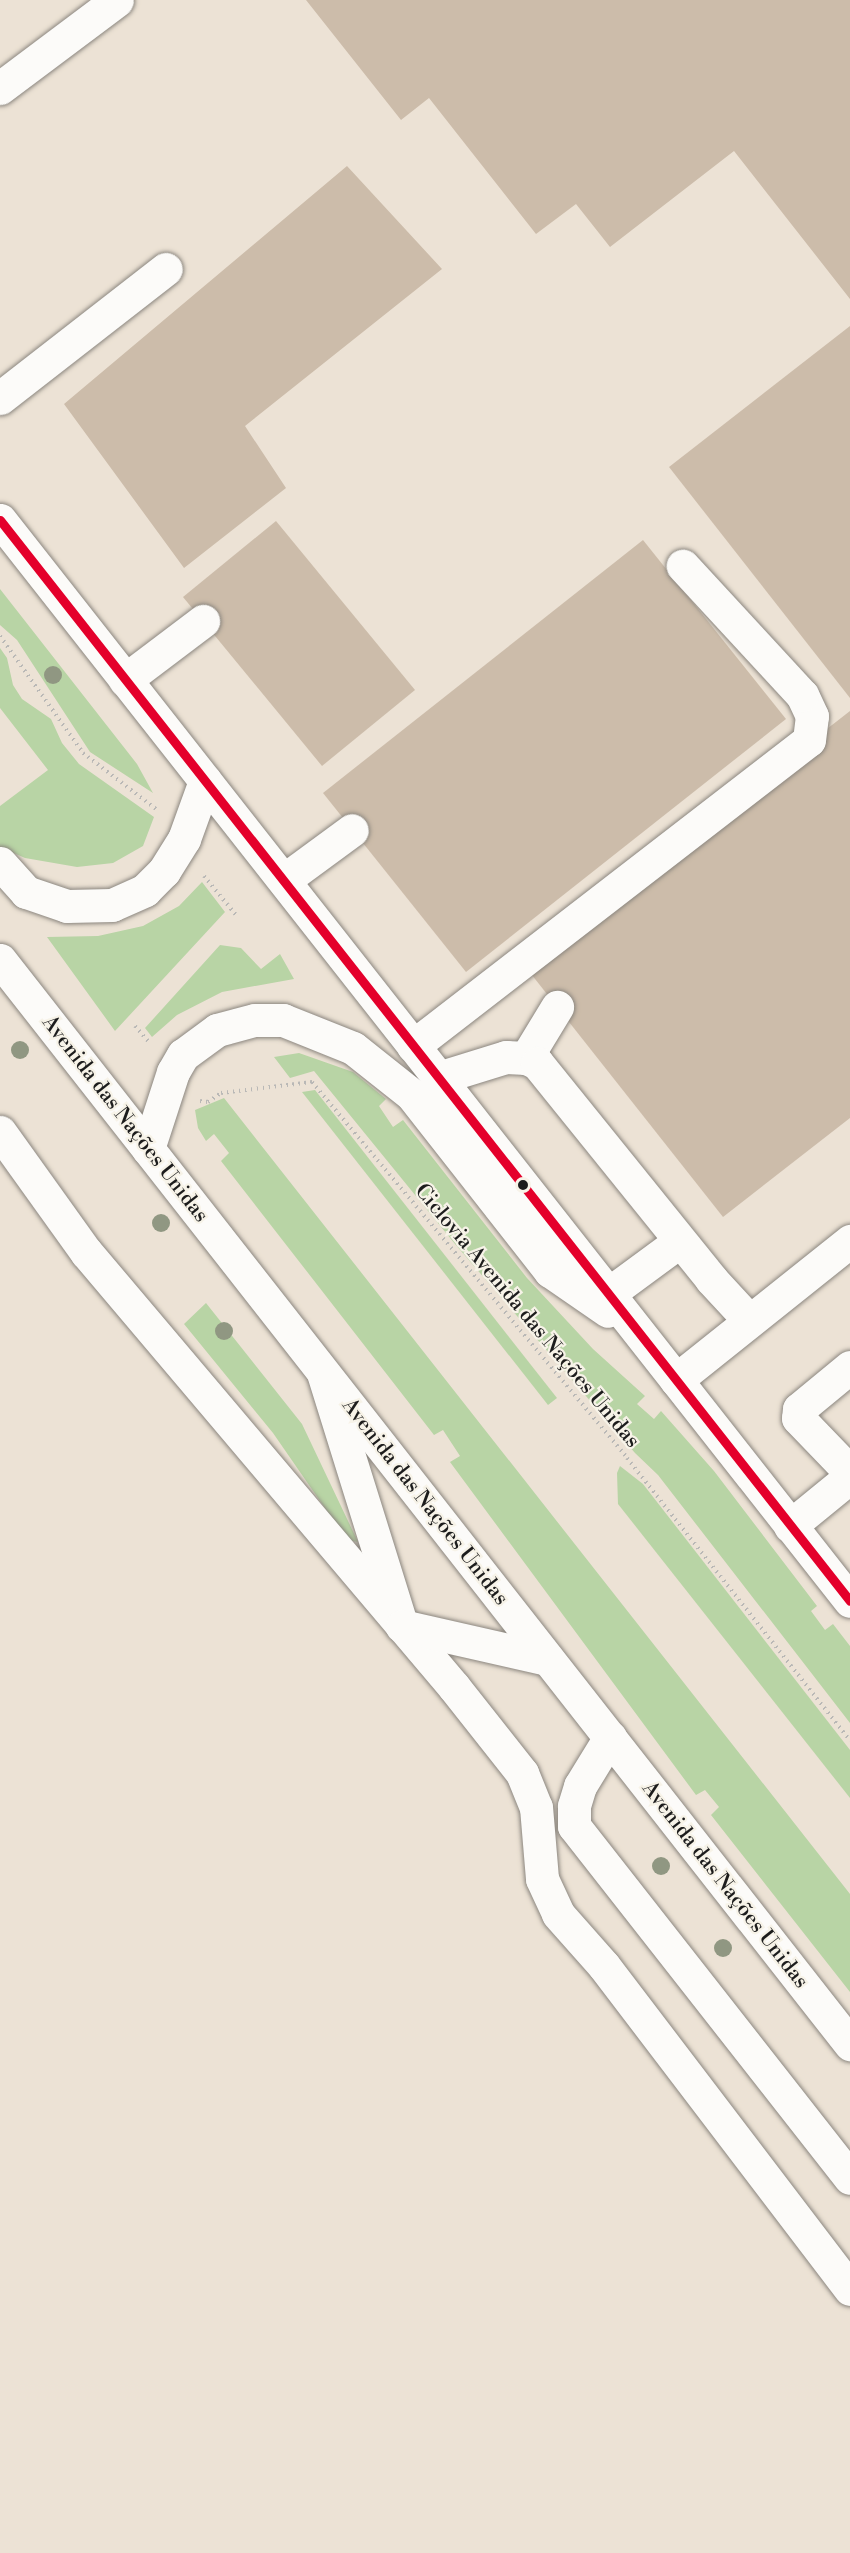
<!DOCTYPE html>
<html>
<head>
<meta charset="utf-8">
<style>
  body { margin:0 }
  #map { position:relative; width:850px; height:2553px; overflow:hidden; background:#ece2d5; font-family:"Libre Bodoni",serif }
  div>[style] { position:absolute }
  .green>* { inset:0; background:#b8d4a5 }
  .building>* { inset:0; background:#ccbcaa }
  .path>* { height:4px; margin-top:-2px; transform-origin:0; background:repeating-linear-gradient(90deg,#b9b8b6 0 1.5px,transparent 0 6px) }
  .roads { filter:drop-shadow(0 0 2px #8b867f) drop-shadow(0 0 2px #8b867f) }
  .minor>* { height:33px; margin:-16.5px; padding:0 16.5px; transform-origin:16.5px; border-radius:16.5px; background:#fcfbf9 }
  .major>* { height:33px; margin:-16.5px; padding:0 16.5px; transform-origin:16.5px; border-radius:16.5px; background:#fcfbf9 }
  .highway>* { height:33px; margin:-16.5px; padding:0 16.5px; transform-origin:16.5px; border-radius:16.5px; background:#fcfbf9 }
  .bus-1>* { height:9px; margin:-4.5px; padding:0 4.5px; transform-origin:4.5px; border-radius:4.5px; background:#e4002b }
  .trees>* { width:18px; height:18px; margin:-9px; border-radius:50%; background:#909782 }
  .dots>* { width:16px; height:16px; translate:-50% -50%; box-sizing:border-box; border:3px solid #f7f3e8; border-radius:50% }
  span { translate:-50% -50%; white-space:nowrap; text-align:center; line-height:1.15; -webkit-text-stroke:4.5px #f7f3e8; paint-order:stroke }
  .street-label { font-size:21px; color:#1c1c1c }
</style>
</head>
<body>
<div id="map">
  <div class="green">
    <div style="clip-path:polygon(0 589px,137px 764px,153px 793px,90px 752px,17px 640px,0 625px)"></div>
    <div style="clip-path:polygon(0 648px,7px 658px,13px 685px,22px 699px,51px 719px,62px 743px,79px 764px,154px 817px,143px 846px,113px 863px,77px 867px,25px 858px,0 847px,0 806px,48px 770px,0 708px)"></div>
    <div style="clip-path:polygon(202px 882px,225px 912px,115px 1031px,47px 937px,98px 936px,143px 926px,179px 906px)"></div>
    <div style="clip-path:polygon(220px 945px,241px 948px,261px 969px,280px 954px,294px 979px,222px 992px,177px 1015px,152px 1037px,145px 1028px)"></div>
    <div style="clip-path:polygon(299px 1053px,353px 1072px,386px 1099px,379px 1106px,393px 1127px,403px 1120px,527px 1278px,593px 1349px,645px 1396px,637px 1404px,654px 1419px,661px 1411px,714px 1471px,817px 1606px,811px 1611px,825px 1630px,833px 1624px,850px 1646px,850px 1723px,658px 1475px,635px 1453px,455px 1244px,314px 1071px,290px 1078px,274px 1057px)"></div>
    <div style="clip-path:polygon(315px 1090px,557px 1398px,548px 1405px,302px 1092px)"></div>
    <div style="clip-path:polygon(224px 1098px,850px 1894px,850px 1992px,711px 1815px,719px 1807px,705px 1790px,696px 1795px,450px 1462px,460px 1456px,443px 1430px,434px 1435px,221px 1161px,229px 1153px,214px 1134px,206px 1141px,198px 1128px,195px 1110px)"></div>
    <div style="clip-path:polygon(206px 1303px,302px 1424px,358px 1542px,347px 1540px,273px 1433px,184px 1324px)"></div>
    <div style="clip-path:polygon(620px 1466px,643px 1484px,850px 1750px,850px 1798px,618px 1504px,617px 1473px)"></div>
  </div>
  <div class="building">
    <div style="clip-path:polygon(306px 0,850px 0,850px 299px,734px 151px,610px 247px,576px 204px,536px 234px,429px 98px,401px 120px)"></div>
    <div style="clip-path:polygon(347px 166px,442px 269px,245px 426px,286px 488px,184px 568px,64px 404px)"></div>
    <div style="clip-path:polygon(850px 326px,850px 698px,669px 467px)"></div>
    <div style="clip-path:polygon(276px 521px,415px 690px,322px 766px,183px 597px)"></div>
    <div style="clip-path:polygon(643px 540px,786px 719px,466px 972px,323px 793px)"></div>
    <div style="clip-path:polygon(850px 711px,850px 1118px,723px 1217px,524px 965px)"></div>
  </div>
  <div class="path">
    <div style="left:0;top:636px;width:143px;rotate:54.6deg"></div>
    <div style="left:83px;top:753px;width:92px;rotate:37.5deg"></div>
    <div style="left:204px;top:876px;width:50px;rotate:50.6deg"></div>
    <div style="left:135px;top:1026px;width:20px;rotate:49deg"></div>
    <div style="left:200px;top:1101px;width:8px;rotate:7deg"></div>
    <div style="left:208px;top:1102px;width:16px;rotate:-35deg"></div>
    <div style="left:221px;top:1093px;width:92px;rotate:-6.9deg"></div>
    <div style="left:312px;top:1082px;width:491px;rotate:50deg"></div>
    <div style="left:627px;top:1458px;width:360px;rotate:51.7deg"></div>
  </div>
  <div class="roads">
    <div class="minor">
      <div style="left:0;top:398px;width:210px;rotate:-37.9deg"></div>
      <div style="left:125px;top:680px;width:98px;rotate:-37.1deg"></div>
      <div style="left:284px;top:880px;width:84px;rotate:-36.3deg"></div>
      <div style="left:413px;top:1046px;width:500px;rotate:-37.69deg"></div>
      <div style="left:809px;top:740px;width:24px;rotate:-83deg"></div>
      <div style="left:812px;top:716px;width:23px;rotate:-115deg"></div>
      <div style="left:802px;top:695px;width:176px;rotate:-132.7deg"></div>
      <div style="left:526px;top:1058px;width:60px;rotate:-58.7deg"></div>
      <div style="left:438px;top:1078px;width:71px;rotate:-17.2deg"></div>
      <div style="left:506px;top:1057px;width:20px;rotate:3deg"></div>
      <div style="left:526px;top:1058px;width:12px;rotate:24deg"></div>
      <div style="left:537px;top:1063px;width:277px;rotate:51.1deg"></div>
      <div style="left:711px;top:1279px;width:56px;rotate:47.2deg"></div>
      <div style="left:0;top:1132px;width:148px;rotate:54.4deg"></div>
      <div style="left:86px;top:1252px;width:570px;rotate:49.77deg"></div>
      <div style="left:454px;top:1687px;width:110px;rotate:51.7deg"></div>
      <div style="left:522px;top:1773px;width:37px;rotate:68deg"></div>
      <div style="left:536px;top:1807px;width:72px;rotate:85.2deg"></div>
      <div style="left:542px;top:1879px;width:38px;rotate:65deg"></div>
      <div style="left:558px;top:1914px;width:69px;rotate:48.5deg"></div>
      <div style="left:604px;top:1966px;width:406px;rotate:52.7deg"></div>
      <div style="left:608px;top:1294px;width:89px;rotate:-36.4deg"></div>
      <div style="left:850px;top:1367px;width:66px;rotate:140.5deg"></div>
      <div style="left:799px;top:1409px;width:9px;rotate:96deg"></div>
      <div style="left:798px;top:1418px;width:75px;rotate:46.1deg"></div>
      <div style="left:323px;top:1373px;width:265px;rotate:72.7deg"></div>
      <div style="left:402px;top:1626px;width:149px;rotate:12.8deg"></div>
      <div style="left:676px;top:1380px;width:223px;rotate:-38.6deg"></div>
      <div style="left:790px;top:1526px;width:77px;rotate:-39.2deg"></div>
      <div style="left:610px;top:1737px;width:57px;rotate:121.5deg"></div>
      <div style="left:580px;top:1786px;width:21px;rotate:107deg"></div>
      <div style="left:574px;top:1806px;width:20px;rotate:90deg"></div>
      <div style="left:574px;top:1826px;width:447px;rotate:51.9deg"></div>
    </div>
    <div class="major">
      <div style="left:0;top:88px;width:146px;rotate:-36.9deg"></div>
    </div>
    <div class="highway">
      <div style="left:0;top:520px;width:1375px;rotate:51.82deg"></div>
      <div style="left:0;top:863px;width:39px;rotate:48deg"></div>
      <div style="left:26px;top:892px;width:43px;rotate:18.9deg"></div>
      <div style="left:67px;top:906px;width:45px;rotate:-1.3deg"></div>
      <div style="left:112px;top:905px;width:36px;rotate:-24deg"></div>
      <div style="left:145px;top:890px;width:27px;rotate:-45deg"></div>
      <div style="left:164px;top:871px;width:38px;rotate:-58deg"></div>
      <div style="left:184px;top:839px;width:62px;rotate:-70.1deg"></div>
      <div style="left:0;top:960px;width:1378px;rotate:51.9deg"></div>
      <div style="left:148px;top:1149px;width:81px;rotate:-72deg"></div>
      <div style="left:173px;top:1072px;width:20px;rotate:-60deg"></div>
      <div style="left:183px;top:1055px;width:42px;rotate:-36.3deg"></div>
      <div style="left:217px;top:1030px;width:39px;rotate:-15deg"></div>
      <div style="left:255px;top:1020px;width:28px"></div>
      <div style="left:283px;top:1020px;width:75px;rotate:21.8deg"></div>
      <div style="left:353px;top:1048px;width:75px;rotate:38.5deg"></div>
      <div style="left:412px;top:1095px;width:224px;rotate:51.9deg"></div>
      <div style="left:550px;top:1271px;width:70px;rotate:34.6deg"></div>
    </div>
  </div>
  <div class="bus-1">
    <div style="left:0;top:520px;width:1375px;rotate:51.82deg"></div>
  </div>
  <div class="trees">
    <div style="left:53px;top:675px"></div>
    <div style="left:20px;top:1050px"></div>
    <div style="left:161px;top:1223px"></div>
    <div style="left:224px;top:1331px"></div>
    <div style="left:661px;top:1866px"></div>
    <div style="left:723px;top:1948px"></div>
  </div>
  <div class="dots">
    <div style="left:523px;top:1185px;background:#1c1c1c"></div>
  </div>
  <div class="street-label">
    <span style="left:125px;top:1119px;rotate:52deg">Avenida das Nações Unidas</span>
    <span style="left:527px;top:1316px;rotate:50deg">Ciclovia Avenida das Nações Unidas</span>
    <span style="left:425px;top:1502px;rotate:52deg">Avenida das Nações Unidas</span>
    <span style="left:725px;top:1885px;rotate:52deg">Avenida das Nações Unidas</span>
  </div>
</div>
</body>
</html>
